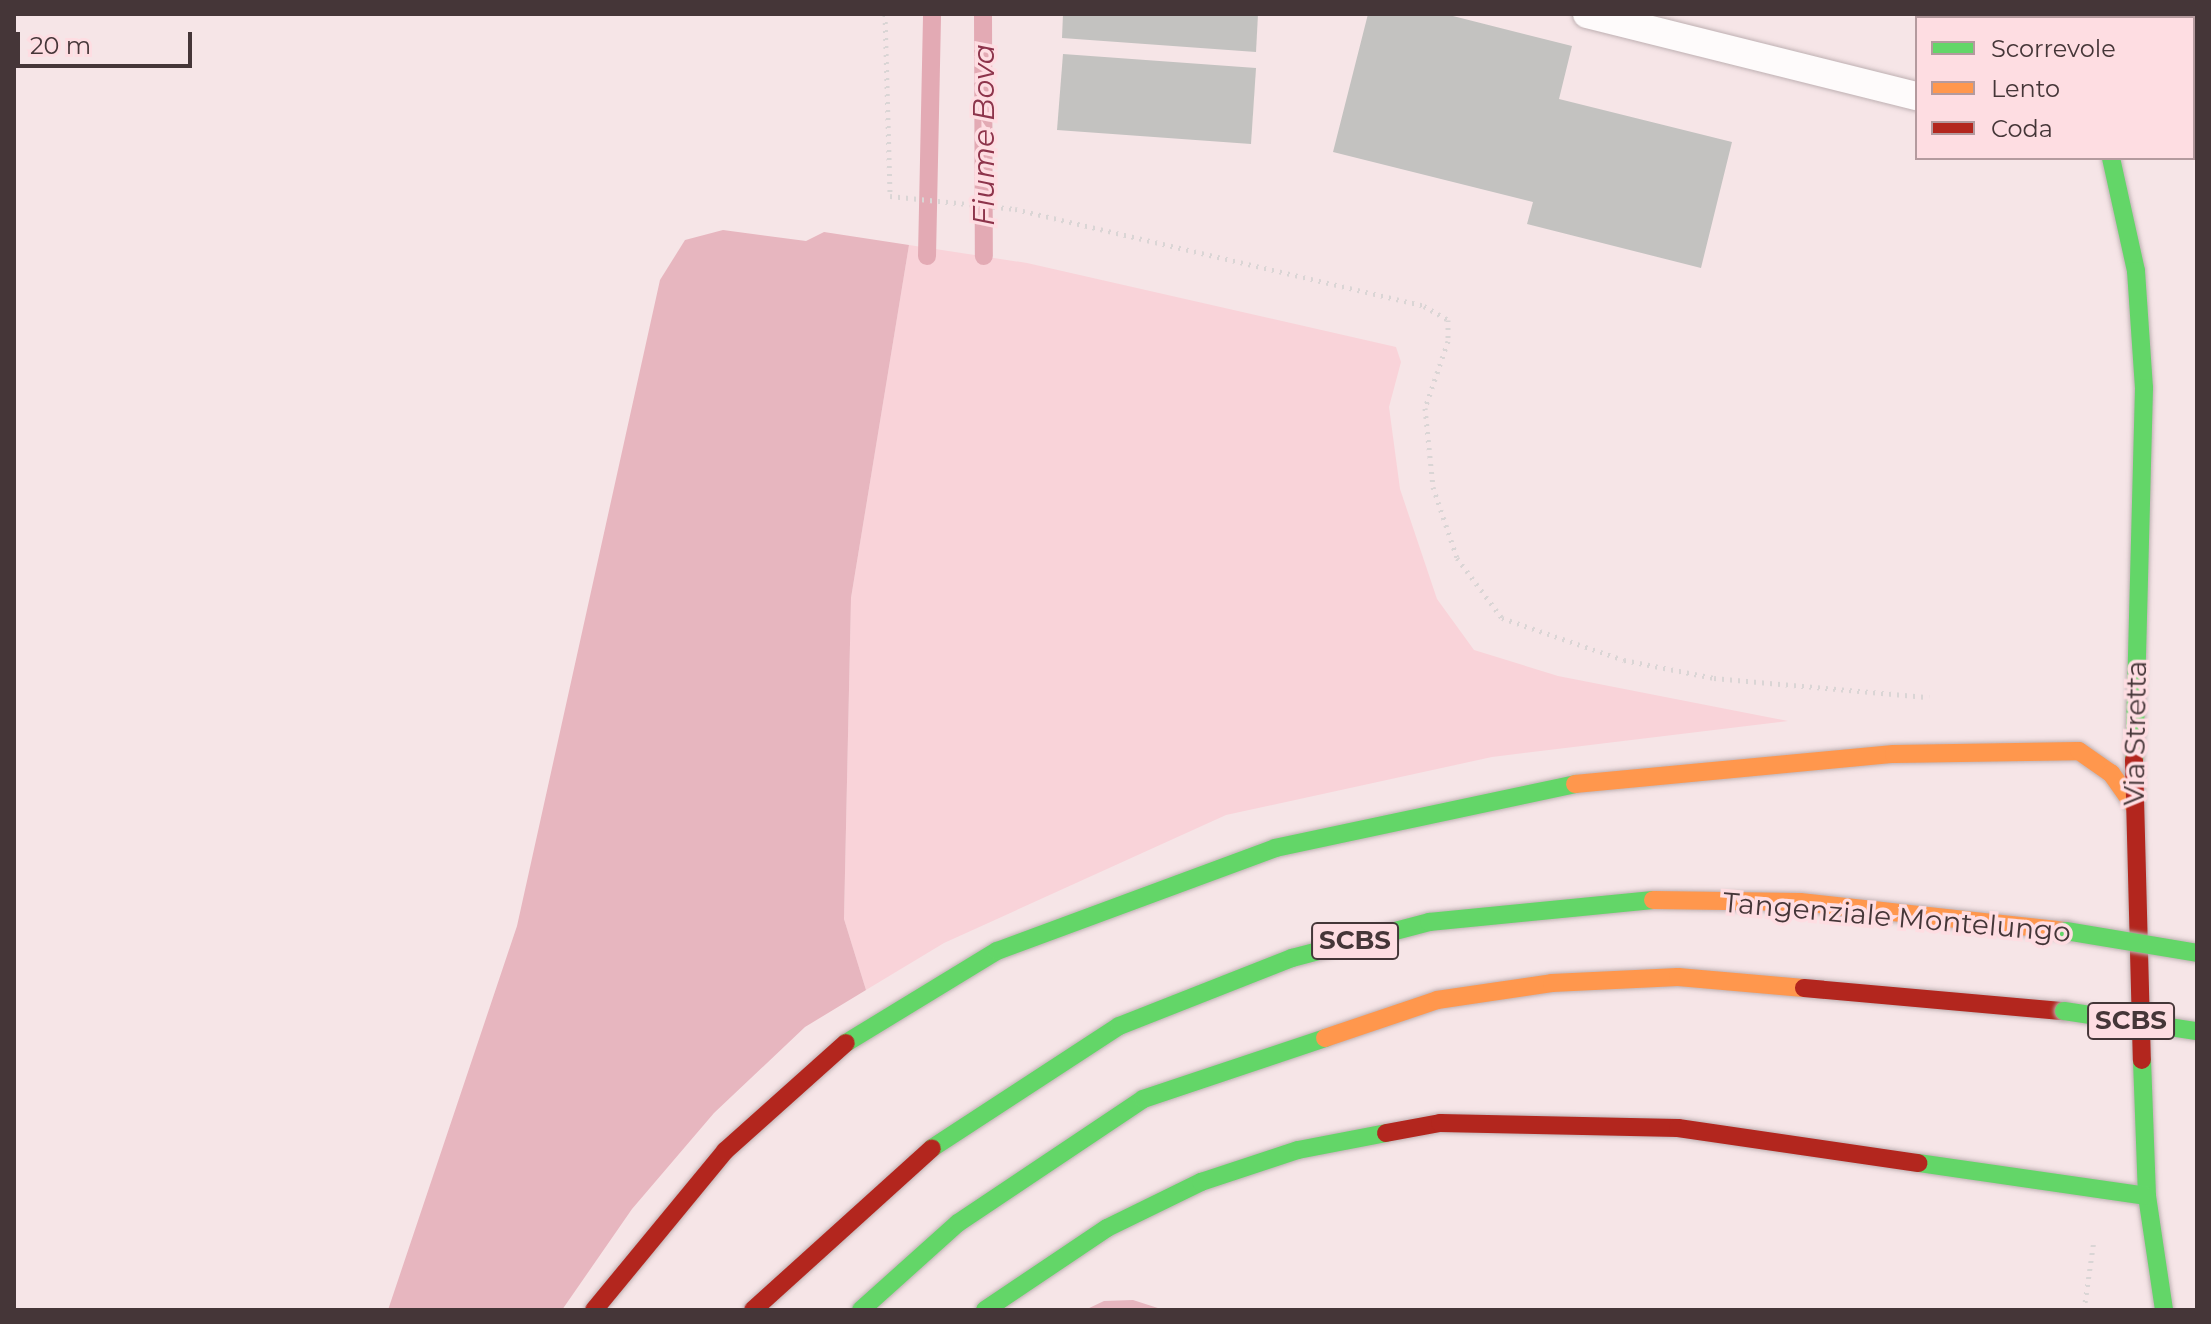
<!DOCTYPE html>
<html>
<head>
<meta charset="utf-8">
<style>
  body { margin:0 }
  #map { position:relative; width:2211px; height:1324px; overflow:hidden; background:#f6e5e7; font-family:Montserrat,sans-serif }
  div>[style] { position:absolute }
  .green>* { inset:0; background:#f9d3d9 }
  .forest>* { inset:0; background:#e7b6bf }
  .stream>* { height:18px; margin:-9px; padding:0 9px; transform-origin:9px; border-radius:9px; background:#e3aab4 }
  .building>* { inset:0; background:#c3c2c0 }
  .path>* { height:5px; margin-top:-2.5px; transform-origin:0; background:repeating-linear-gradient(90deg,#dad5d5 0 2px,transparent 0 8px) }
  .roads { filter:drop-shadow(0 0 2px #beb0b2) drop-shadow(0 0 2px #beb0b2) }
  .lane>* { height:28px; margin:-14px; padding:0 14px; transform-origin:14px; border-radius:14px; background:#fefbfb }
  .fast>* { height:18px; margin:-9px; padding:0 9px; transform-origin:9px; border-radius:9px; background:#63d668 }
  .slow>* { height:18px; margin:-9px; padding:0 9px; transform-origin:9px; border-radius:9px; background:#ff974d }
  .jam>* { height:18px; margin:-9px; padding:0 9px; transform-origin:9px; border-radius:9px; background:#b3261e }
  .bridges { filter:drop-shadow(0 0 2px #beb0b2) drop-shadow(0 0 2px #beb0b2) }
  .fast-bridge>* { height:18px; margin:-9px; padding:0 9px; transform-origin:9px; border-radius:9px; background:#63d668 }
  span { translate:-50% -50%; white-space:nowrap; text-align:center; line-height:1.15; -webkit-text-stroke:7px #fedde2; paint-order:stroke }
  .shield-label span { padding:2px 6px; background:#fedde2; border:2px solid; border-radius:6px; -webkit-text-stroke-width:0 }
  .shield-label { font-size:26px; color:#453638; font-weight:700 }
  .street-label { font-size:28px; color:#453638 }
  .water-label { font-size:30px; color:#8d344b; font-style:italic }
  .frame { position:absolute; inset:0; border:16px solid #453638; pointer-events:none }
  .legend { position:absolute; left:1915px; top:16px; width:280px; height:144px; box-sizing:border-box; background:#fedde2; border:2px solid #b49a9e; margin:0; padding:10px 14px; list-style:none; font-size:24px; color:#453638 }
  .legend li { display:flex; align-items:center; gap:16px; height:40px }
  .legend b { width:40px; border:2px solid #b49a9e }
  .scale { position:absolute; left:16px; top:32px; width:176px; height:36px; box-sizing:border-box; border:4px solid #453638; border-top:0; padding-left:10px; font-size:24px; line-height:28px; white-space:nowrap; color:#453638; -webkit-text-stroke:6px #fedde2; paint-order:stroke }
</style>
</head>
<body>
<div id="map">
  <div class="green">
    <div style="clip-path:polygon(909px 245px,1027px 263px,1396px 347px,1401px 362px,1389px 407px,1400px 489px,1437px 599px,1474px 650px,1558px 676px,1788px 721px,1492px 757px,1226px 815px,944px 943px,866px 990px,844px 919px,851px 598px)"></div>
  </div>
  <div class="forest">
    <div style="clip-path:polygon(723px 230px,806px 241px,824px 232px,909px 245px,851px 598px,844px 919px,866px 990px,805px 1027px,714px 1113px,632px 1209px,562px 1310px,388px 1310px,517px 926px,660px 280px,685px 240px)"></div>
    <div style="clip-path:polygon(1133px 1300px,1164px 1310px,1085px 1310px,1104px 1301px)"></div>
  </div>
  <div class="stream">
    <div style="left:983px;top:14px;width:242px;rotate:89.8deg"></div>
    <div style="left:927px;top:256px;width:242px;rotate:-88.8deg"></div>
  </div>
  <div class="building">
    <div style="clip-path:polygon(1063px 14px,1258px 14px,1256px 52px,1062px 38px)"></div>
    <div style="clip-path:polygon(1368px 14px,1445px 14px,1572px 46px,1559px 99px,1732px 142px,1701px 268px,1527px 224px,1533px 202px,1333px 152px)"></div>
    <div style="clip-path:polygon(1063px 54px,1256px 68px,1251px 144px,1057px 130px)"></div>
  </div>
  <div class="path">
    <div style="left:885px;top:14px;width:182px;rotate:88.4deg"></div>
    <div style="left:890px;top:196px;width:126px;rotate:5.9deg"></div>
    <div style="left:1015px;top:209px;width:420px;rotate:13.3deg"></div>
    <div style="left:1424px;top:306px;width:28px;rotate:30deg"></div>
    <div style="left:1448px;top:320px;width:21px;rotate:90deg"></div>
    <div style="left:1448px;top:341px;width:71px;rotate:108.9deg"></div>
    <div style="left:1425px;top:408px;width:79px;rotate:84.2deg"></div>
    <div style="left:1433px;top:487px;width:75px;rotate:71.3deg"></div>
    <div style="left:1457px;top:558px;width:75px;rotate:53.1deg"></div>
    <div style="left:1502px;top:618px;width:129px;rotate:19deg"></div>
    <div style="left:1624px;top:660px;width:92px;rotate:11.3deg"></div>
    <div style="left:1714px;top:678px;width:216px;rotate:5.1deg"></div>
    <div style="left:2084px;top:1310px;width:71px;rotate:-81.9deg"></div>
  </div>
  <div class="roads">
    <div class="lane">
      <div style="left:1587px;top:14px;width:340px;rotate:14deg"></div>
    </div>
    <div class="fast">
      <div style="left:2111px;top:158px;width:116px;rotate:77.5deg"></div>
      <div style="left:2136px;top:271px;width:117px;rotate:86.1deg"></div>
      <div style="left:2144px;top:388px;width:372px;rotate:91.5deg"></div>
      <div style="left:846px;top:1043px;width:177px;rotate:-31.4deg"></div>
      <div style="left:997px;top:951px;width:296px;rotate:-20.3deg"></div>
      <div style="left:1275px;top:848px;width:307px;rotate:-12deg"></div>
      <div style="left:2142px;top:1060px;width:136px;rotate:87.9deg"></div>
      <div style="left:2147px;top:1196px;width:115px;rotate:81.5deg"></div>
      <div style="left:932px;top:1148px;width:223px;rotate:-33.1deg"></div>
      <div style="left:1119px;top:1026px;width:186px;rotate:-21.5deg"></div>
      <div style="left:1292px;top:958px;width:142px;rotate:-14.7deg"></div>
      <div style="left:1429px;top:922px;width:225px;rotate:-5.6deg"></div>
      <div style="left:1918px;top:1163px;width:231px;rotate:8.2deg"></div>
      <div style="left:861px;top:1310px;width:130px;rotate:-41.9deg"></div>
      <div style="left:958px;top:1223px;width:223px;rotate:-33.8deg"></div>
      <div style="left:1143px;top:1099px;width:192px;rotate:-18.5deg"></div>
      <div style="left:985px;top:1310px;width:147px;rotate:-33.9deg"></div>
      <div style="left:1107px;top:1228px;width:105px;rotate:-26.1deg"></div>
      <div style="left:1201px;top:1182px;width:102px;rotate:-18.3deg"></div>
      <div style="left:1298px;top:1150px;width:90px;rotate:-10.9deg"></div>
    </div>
    <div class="slow">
      <div style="left:2085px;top:14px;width:4px;rotate:76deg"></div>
      <div style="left:1575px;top:784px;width:320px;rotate:-5.4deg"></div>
      <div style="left:1894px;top:754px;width:185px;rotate:-0.9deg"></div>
      <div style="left:2079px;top:751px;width:39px;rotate:35deg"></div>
      <div style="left:2111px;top:773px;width:39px;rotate:55deg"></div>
      <div style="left:1653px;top:900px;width:147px;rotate:0.8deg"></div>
      <div style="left:1800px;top:902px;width:268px;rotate:6.2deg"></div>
      <div style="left:1325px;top:1038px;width:118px;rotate:-18.7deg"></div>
      <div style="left:1437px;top:1000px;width:116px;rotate:-8.4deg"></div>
      <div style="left:1552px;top:983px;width:126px;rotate:-2.7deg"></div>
      <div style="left:1678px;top:977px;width:126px;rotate:5deg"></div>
    </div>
    <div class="jam">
      <div style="left:2134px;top:760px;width:300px;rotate:88.5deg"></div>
      <div style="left:1804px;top:988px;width:261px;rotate:5.1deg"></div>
      <div style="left:1386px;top:1133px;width:55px;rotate:-10.5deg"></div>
      <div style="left:1440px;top:1123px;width:238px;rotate:1.2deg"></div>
      <div style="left:1678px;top:1128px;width:243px;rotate:8.3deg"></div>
      <div style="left:594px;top:1310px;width:206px;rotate:-50.5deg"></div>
      <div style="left:725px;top:1151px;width:162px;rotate:-41.8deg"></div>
      <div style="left:753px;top:1310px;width:241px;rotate:-42.1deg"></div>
    </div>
  </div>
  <div class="bridges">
    <div class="fast-bridge">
      <div style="left:2066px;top:931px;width:133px;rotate:9.5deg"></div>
      <div style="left:2064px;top:1011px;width:134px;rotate:8.6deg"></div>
    </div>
  </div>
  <div class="shield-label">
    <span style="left:1355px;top:941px">SCBS</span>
    <span style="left:2131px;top:1021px">SCBS</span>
  </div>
  <div class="street-label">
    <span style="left:2135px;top:733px;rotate:-89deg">Via Stretta</span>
    <span style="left:1897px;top:917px;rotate:5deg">Tangenziale Montelungo</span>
  </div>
  <div class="water-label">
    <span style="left:984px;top:135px;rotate:-90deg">Fiume Bova</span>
  </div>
  <div class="frame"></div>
  <ul class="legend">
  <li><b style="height:10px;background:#63d668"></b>Scorrevole</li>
  <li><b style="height:10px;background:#ff974d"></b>Lento</li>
  <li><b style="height:10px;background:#b3261e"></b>Coda</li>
  </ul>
  <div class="scale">20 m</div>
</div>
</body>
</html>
